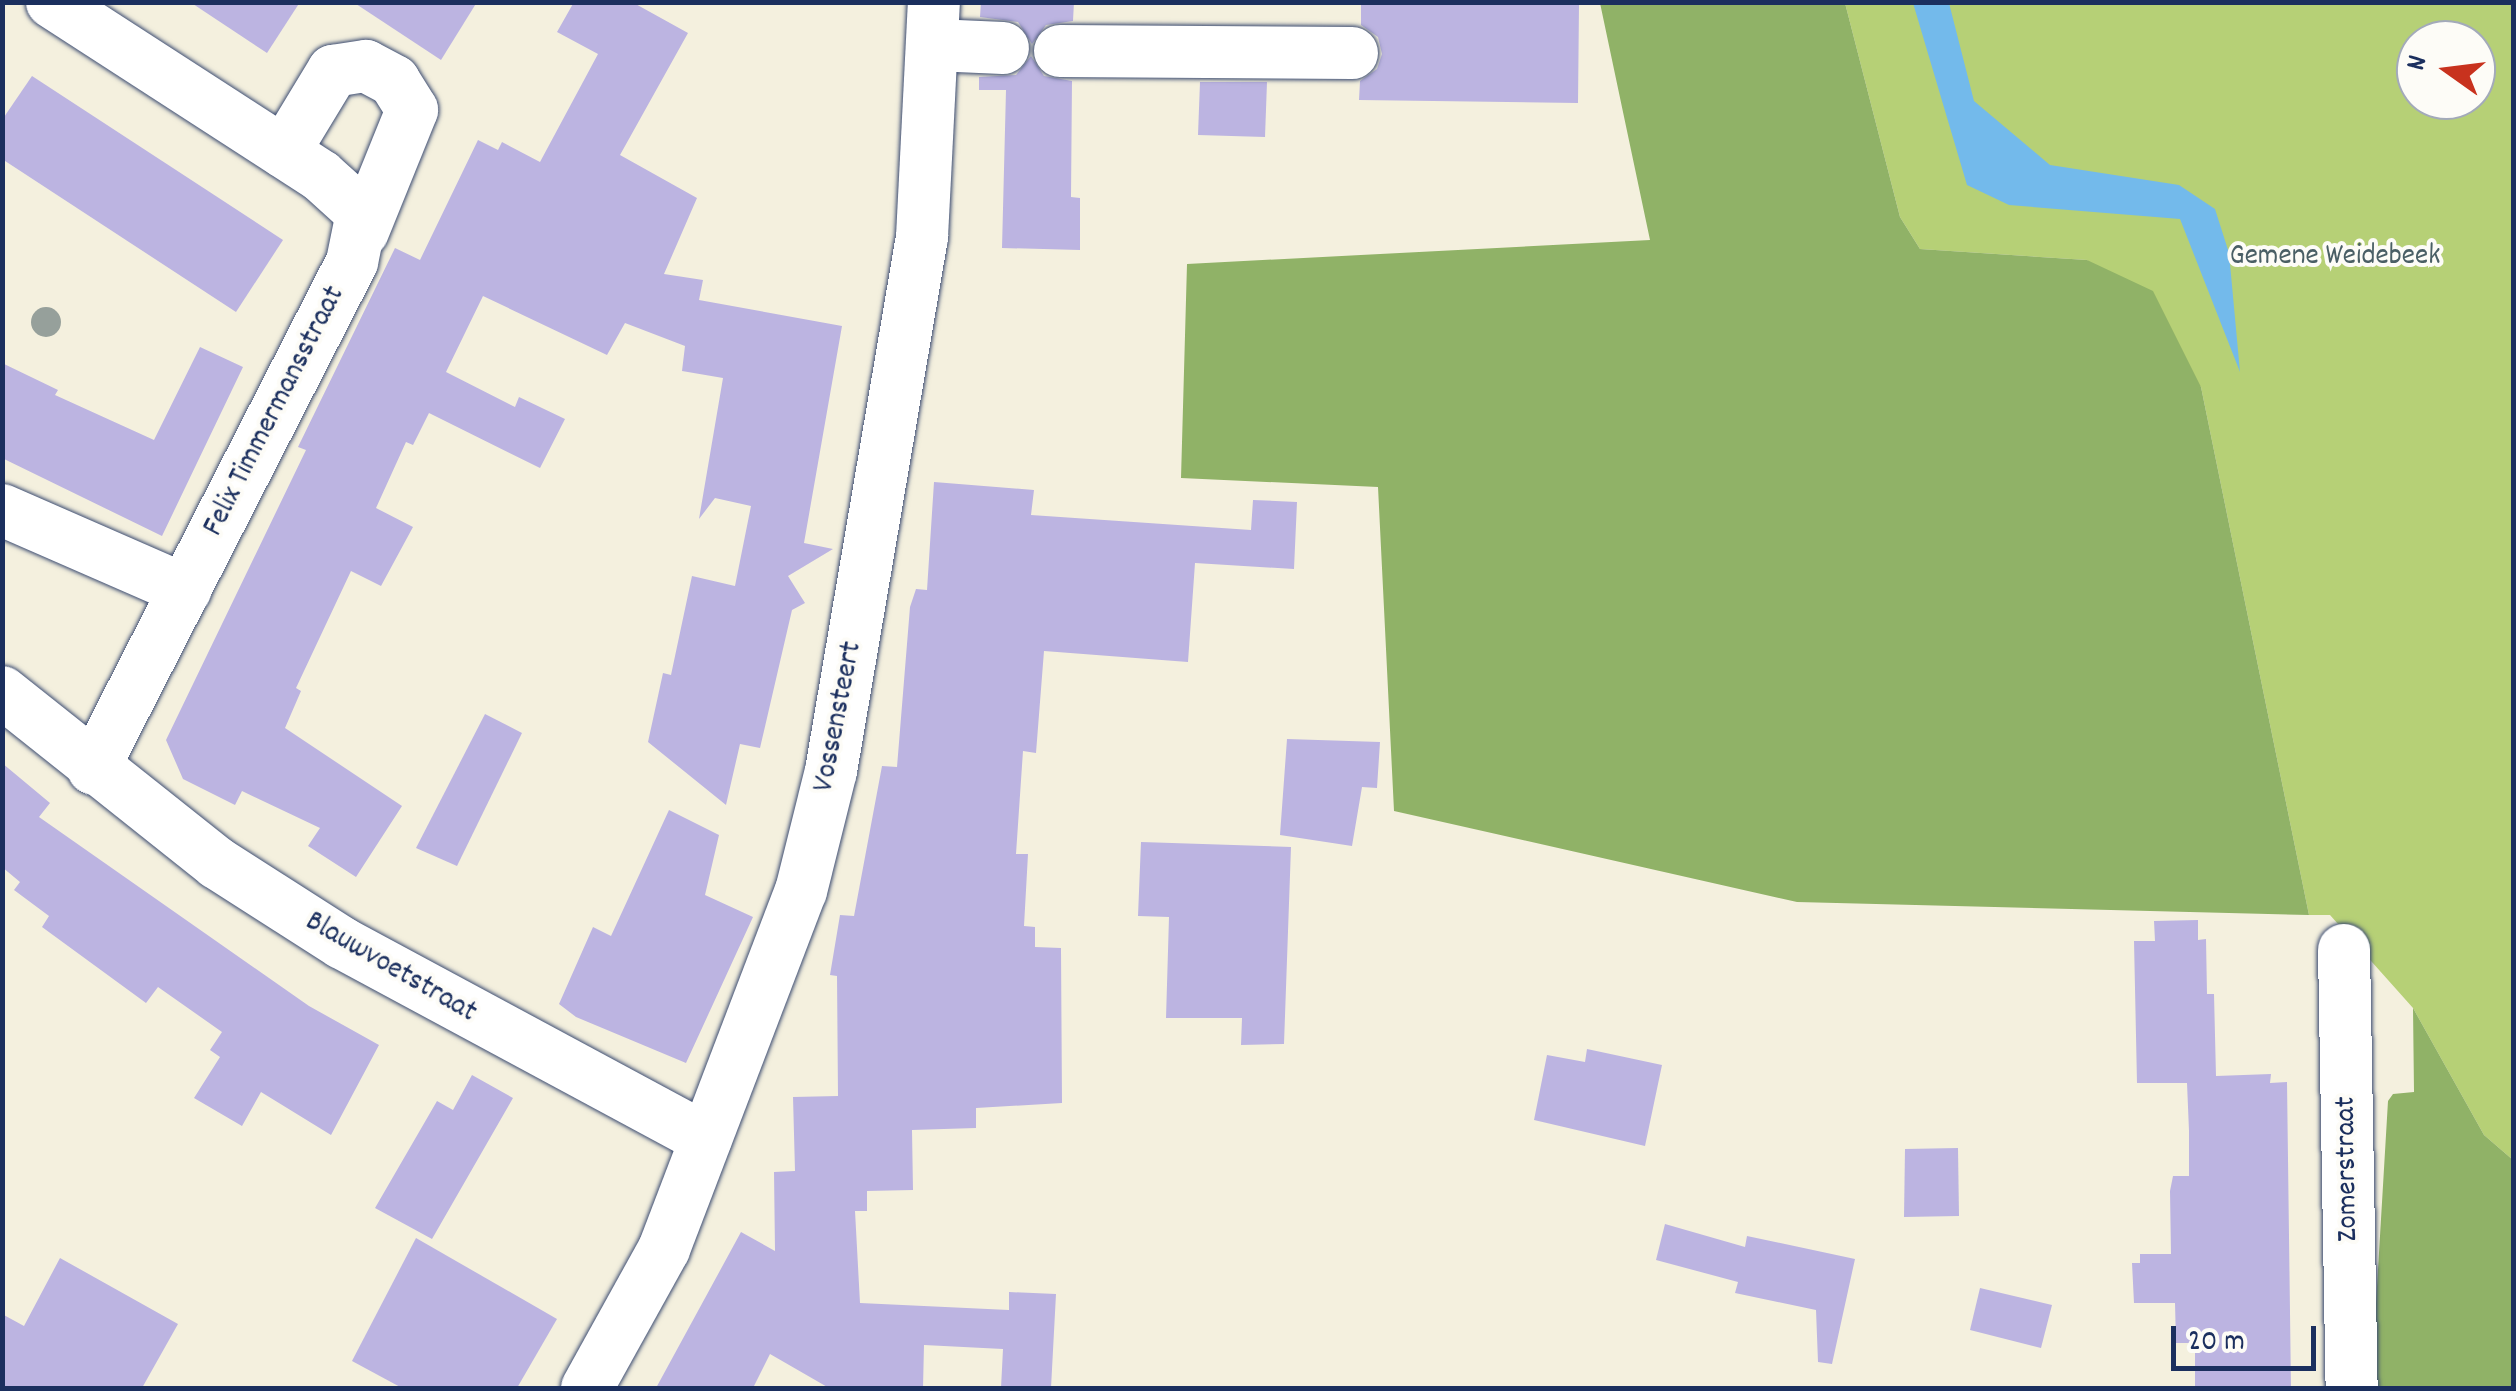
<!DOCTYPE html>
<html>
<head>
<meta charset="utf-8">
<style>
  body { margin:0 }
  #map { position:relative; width:2516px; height:1391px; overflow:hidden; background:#f4f0de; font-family:Dekko,sans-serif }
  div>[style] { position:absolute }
  .green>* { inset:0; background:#b6d076 }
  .forest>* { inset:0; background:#90b267 }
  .water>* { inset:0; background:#73baeb }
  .building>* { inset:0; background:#bcb4e1 }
  .roads { filter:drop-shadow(0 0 2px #3c4c71) drop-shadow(0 0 2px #3c4c71) }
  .minor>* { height:52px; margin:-26px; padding:0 26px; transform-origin:26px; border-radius:26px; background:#fff }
  .trees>* { width:30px; height:30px; margin:-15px; border-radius:50%; background:#96a09b }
  span { translate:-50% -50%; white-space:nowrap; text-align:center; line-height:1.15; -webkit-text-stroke:8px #fdfcf7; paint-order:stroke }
  .park-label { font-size:30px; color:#4a5f65 }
  .street-label { font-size:30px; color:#1b2f5e }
  .frame { position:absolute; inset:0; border:5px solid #1b2f5e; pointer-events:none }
  .north { position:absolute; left:2396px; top:20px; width:100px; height:100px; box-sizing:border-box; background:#fdfcf7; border:2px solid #a3aaba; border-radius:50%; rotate:284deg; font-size:28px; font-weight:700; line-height:40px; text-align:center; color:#1b2f5e }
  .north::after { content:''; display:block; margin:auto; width:35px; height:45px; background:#c8321e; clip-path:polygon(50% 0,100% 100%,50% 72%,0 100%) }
  .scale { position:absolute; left:2171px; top:1326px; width:145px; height:45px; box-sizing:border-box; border:5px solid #1b2f5e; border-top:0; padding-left:12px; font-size:30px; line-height:35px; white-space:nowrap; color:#1b2f5e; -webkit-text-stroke:8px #fdfcf7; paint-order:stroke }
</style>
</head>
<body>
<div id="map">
  <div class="green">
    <div style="clip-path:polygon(evenodd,1845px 3px,2513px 3px,2513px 1160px,2484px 1135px,2413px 1008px,2330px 915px,2309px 915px,2201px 387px,2087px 260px,1920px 249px,1900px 217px,1845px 3px,2416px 40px,2476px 40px,2476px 100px,2416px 100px,2416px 40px)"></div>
  </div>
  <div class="forest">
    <div style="clip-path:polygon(1600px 3px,1845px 3px,1900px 217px,1920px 249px,2087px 260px,2153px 291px,2201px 387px,2309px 915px,1797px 902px,1394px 811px,1378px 487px,1181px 478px,1187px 264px,1650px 240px)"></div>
    <div style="clip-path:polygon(2413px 1008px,2484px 1135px,2513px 1160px,2513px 1388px,2371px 1388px,2388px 1101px,2393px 1094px,2414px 1092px)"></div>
  </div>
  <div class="water">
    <div style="clip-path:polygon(1913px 3px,1949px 3px,1974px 101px,2050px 165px,2179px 185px,2215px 209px,2229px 253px,2240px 372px,2180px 219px,2009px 205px,1967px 185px)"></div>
  </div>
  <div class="building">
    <div style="clip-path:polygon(190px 2px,300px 2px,267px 53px)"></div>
    <div style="clip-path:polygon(353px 2px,477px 2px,441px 60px)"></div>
    <div style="clip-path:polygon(574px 2px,632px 2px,688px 33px,620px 155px,697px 198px,664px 274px,703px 280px,699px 300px,842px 326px,804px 543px,833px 549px,788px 576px,805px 603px,792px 610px,760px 748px,740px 744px,726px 805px,648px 742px,663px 673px,671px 675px,692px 576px,735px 586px,751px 506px,715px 498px,699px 519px,723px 378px,682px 371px,685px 346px,625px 323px,607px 355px,483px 296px,446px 372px,515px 407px,519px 397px,565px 419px,540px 468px,429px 413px,413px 445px,406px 442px,376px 508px,413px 527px,381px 586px,351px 571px,296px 688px,301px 691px,285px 728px,402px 806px,356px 877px,308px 846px,320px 828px,242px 791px,235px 805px,183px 779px,166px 740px,306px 450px,298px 447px,395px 248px,420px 260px,478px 140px,498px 150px,502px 142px,540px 162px,598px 54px,557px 32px)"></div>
    <div style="clip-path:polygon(981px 2px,1074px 2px,1073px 21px,1046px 25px,1032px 44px,1018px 22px,980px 17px)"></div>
    <div style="clip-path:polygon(1361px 2px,1579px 5px,1578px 103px,1359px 100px,1360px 81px,1377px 69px,1382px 54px,1378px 37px,1361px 25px)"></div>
    <div style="clip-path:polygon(1031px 56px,1044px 76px,1072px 81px,1071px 197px,1080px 198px,1080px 250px,1002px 248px,1006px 90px,979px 90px,979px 77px,1016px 75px)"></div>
    <div style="clip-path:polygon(32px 76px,283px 240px,236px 312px,2px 159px,2px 120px)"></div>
    <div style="clip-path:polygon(1200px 82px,1267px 82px,1265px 137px,1198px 135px)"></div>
    <div style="clip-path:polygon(200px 347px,243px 367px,162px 536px,2px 458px,2px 363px,58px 390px,55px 395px,154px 440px)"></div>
    <div style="clip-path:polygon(934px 482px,1034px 490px,1031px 515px,1251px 530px,1253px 500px,1297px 502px,1294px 569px,1195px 563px,1188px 662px,1044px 651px,1036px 753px,1023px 751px,1016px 854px,1028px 854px,1024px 926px,1035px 927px,1035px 947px,1061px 948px,1062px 1103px,976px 1108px,976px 1128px,912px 1130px,913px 1190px,867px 1191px,867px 1211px,855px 1211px,860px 1303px,1009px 1310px,1009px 1292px,1056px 1294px,1051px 1388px,1001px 1388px,1003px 1349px,924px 1345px,923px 1388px,829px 1388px,770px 1354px,753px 1388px,656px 1388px,741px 1232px,775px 1251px,774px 1172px,795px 1171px,793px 1097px,838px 1096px,837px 976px,830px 975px,840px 915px,854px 916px,882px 766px,897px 767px,910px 607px,916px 589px,927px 590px)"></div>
    <div style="clip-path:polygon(485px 714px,522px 733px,457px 866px,416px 848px)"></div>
    <div style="clip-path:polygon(1287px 739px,1380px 742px,1377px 788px,1362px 787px,1352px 846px,1280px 835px)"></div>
    <div style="clip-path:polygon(2px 763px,50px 803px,39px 817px,309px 1006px,379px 1045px,331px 1135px,261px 1092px,242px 1126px,194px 1098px,220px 1057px,210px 1050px,222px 1032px,158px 987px,146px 1003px,42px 927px,49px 916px,14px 890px,20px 882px,2px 867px)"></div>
    <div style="clip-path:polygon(669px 810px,719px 835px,705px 895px,753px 917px,686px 1063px,576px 1017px,559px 1004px,593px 927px,611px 936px)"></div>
    <div style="clip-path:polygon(1141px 842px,1291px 847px,1284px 1044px,1241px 1045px,1242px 1018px,1166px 1018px,1169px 917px,1138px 916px)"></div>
    <div style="clip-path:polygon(2198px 920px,2198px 940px,2206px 939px,2207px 994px,2214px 994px,2216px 1076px,2271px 1074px,2270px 1083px,2287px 1082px,2291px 1388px,2195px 1386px,2195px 1343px,2176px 1343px,2175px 1303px,2134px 1303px,2132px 1263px,2140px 1263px,2140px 1254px,2171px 1254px,2170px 1191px,2173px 1176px,2189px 1176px,2189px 1131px,2187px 1083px,2137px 1083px,2134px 941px,2155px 941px,2154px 921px)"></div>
    <div style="clip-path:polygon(1587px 1049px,1662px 1065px,1645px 1146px,1534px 1120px,1547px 1055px,1585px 1062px)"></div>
    <div style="clip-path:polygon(472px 1075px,513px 1098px,432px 1239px,375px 1208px,437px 1101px,453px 1110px)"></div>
    <div style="clip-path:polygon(1958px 1148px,1959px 1216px,1904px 1217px,1905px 1149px)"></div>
    <div style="clip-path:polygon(1665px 1224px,1745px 1247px,1747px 1236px,1855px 1259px,1832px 1364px,1818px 1362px,1816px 1310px,1735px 1293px,1738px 1282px,1656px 1260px)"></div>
    <div style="clip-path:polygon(416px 1238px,557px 1319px,517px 1388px,402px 1388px,352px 1361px)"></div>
    <div style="clip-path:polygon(60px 1258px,178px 1324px,142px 1388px,2px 1388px,2px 1314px,24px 1326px)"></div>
    <div style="clip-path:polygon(1980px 1288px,2052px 1305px,2041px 1348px,1970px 1330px)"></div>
  </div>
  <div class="roads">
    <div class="minor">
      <div style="left:52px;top:2px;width:320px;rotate:32.9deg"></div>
      <div style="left:321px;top:176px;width:55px;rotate:42.1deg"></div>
      <div style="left:362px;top:213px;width:50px;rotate:101.5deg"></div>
      <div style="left:352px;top:262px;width:569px;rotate:117.06deg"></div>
      <div style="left:934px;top:45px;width:69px;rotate:2.5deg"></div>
      <div style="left:1060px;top:51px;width:292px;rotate:0.4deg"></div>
      <div style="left:284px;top:152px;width:95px;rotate:-58.8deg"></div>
      <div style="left:333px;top:71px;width:33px;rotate:-9deg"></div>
      <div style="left:366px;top:66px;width:32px;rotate:28deg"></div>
      <div style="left:394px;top:81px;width:34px;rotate:58deg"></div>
      <div style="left:412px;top:110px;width:131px;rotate:112deg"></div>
      <div style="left:2px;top:510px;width:200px;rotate:23.6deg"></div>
      <div style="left:2px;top:692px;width:275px;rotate:38.5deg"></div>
      <div style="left:217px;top:863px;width:148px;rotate:32.6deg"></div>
      <div style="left:342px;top:943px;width:413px;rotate:28.3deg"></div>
      <div style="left:2344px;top:950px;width:438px;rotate:89deg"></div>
      <div style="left:587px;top:1388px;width:159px;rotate:-61deg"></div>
      <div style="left:664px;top:1249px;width:383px;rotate:-69.1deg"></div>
      <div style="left:801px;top:891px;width:124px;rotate:-76deg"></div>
      <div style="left:831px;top:771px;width:542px;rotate:-80.33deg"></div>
      <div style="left:922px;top:237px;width:235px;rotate:-87.1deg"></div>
    </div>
  </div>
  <div class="trees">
    <div style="left:46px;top:322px"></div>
  </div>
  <div class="park-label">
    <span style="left:2335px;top:258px">Gemene Weidebeek</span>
  </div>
  <div class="street-label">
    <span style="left:276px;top:412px;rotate:-63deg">Felix Timmermansstraat</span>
    <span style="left:840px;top:717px;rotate:-79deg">Vossensteert</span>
    <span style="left:390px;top:969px;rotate:30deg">Blauwvoetstraat</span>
    <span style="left:2349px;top:1169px;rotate:-91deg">Zomerstraat</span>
  </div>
  <div class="frame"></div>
  <div class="north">N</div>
  <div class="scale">20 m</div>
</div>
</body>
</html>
